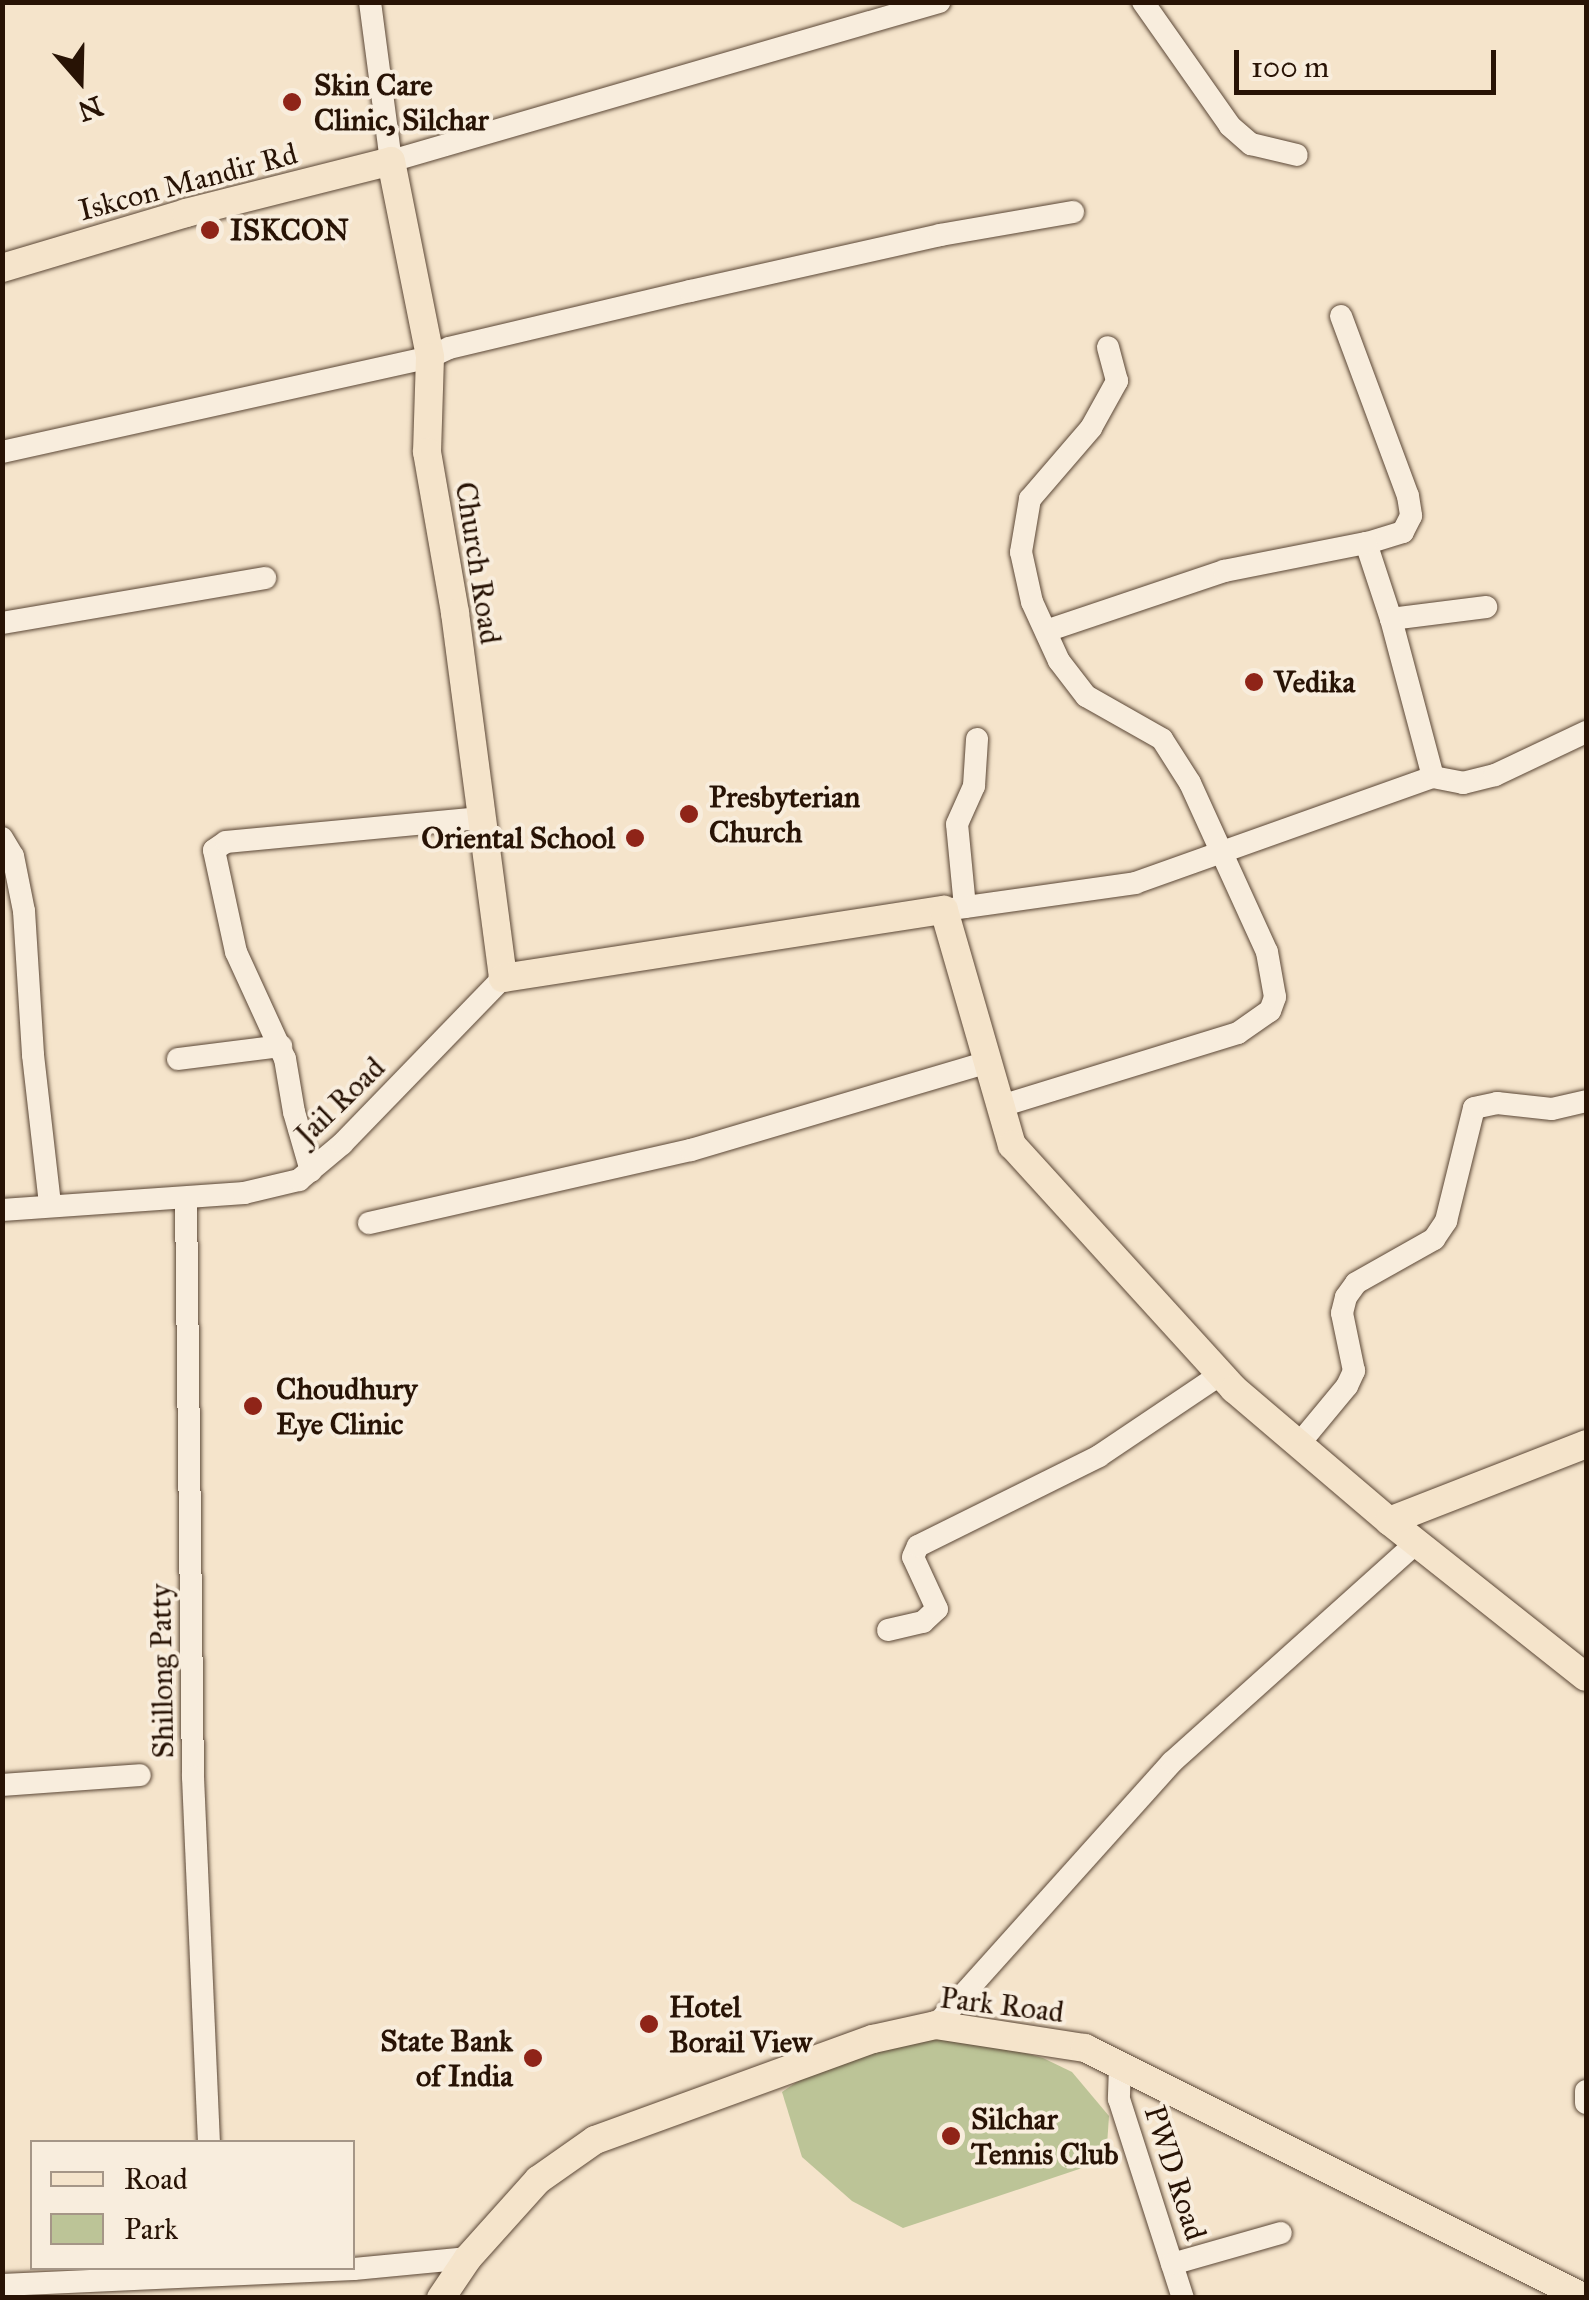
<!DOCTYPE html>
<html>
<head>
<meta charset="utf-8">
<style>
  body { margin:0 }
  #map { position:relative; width:1589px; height:2300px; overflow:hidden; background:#f5e4cb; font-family:"IM FELL Great Primer",serif }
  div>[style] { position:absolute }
  .green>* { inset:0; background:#bcc497 }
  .roads { filter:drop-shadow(0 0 2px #5b4736) drop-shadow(0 0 2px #5b4736) }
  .minor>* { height:22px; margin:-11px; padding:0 11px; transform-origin:11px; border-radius:11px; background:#f8eddd }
  .major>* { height:28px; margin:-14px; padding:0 14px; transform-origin:14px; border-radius:14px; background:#f5e4cb }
  .dots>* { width:28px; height:28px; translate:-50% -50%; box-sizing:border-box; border:5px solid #f8eddd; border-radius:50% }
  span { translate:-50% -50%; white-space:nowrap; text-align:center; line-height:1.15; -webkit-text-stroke:8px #f8eddd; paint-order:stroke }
  .poi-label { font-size:30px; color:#281305; font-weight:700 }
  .left { translate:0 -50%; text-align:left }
  .right { translate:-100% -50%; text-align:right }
  .street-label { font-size:30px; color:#281305 }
  .frame { position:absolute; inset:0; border:5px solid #281305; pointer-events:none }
  .legend { position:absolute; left:30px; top:2140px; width:325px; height:130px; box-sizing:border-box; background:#f8eddd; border:2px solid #a59687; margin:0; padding:12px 18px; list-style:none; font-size:30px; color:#281305 }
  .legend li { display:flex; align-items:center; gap:20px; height:50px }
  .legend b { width:50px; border:2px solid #a59687 }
  .north { position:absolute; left:30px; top:30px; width:100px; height:100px; -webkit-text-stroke:8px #f8eddd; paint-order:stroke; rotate:160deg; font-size:28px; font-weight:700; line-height:40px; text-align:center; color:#281305 }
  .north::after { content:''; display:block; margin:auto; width:35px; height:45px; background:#281305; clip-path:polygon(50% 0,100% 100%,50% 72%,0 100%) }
  .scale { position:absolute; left:1234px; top:50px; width:262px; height:45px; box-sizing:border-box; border:5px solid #281305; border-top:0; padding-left:12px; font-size:30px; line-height:35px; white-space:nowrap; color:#281305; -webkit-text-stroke:8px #f8eddd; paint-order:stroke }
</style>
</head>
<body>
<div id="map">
  <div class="green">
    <div style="clip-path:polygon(908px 2036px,974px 2039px,1043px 2058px,1072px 2072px,1109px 2116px,1106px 2160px,903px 2228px,852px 2201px,802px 2157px,782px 2092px,816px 2069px)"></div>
  </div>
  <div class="roads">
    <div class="minor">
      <div style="left:370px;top:2px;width:160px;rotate:82.5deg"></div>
      <div style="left:391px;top:161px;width:571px;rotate:-16.18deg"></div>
      <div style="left:1143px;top:2px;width:151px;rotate:54.9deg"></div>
      <div style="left:1230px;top:126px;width:28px;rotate:41deg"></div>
      <div style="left:1251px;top:144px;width:47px;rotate:13.4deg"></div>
      <div style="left:1341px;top:316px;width:192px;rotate:69.6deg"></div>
      <div style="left:1408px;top:496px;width:20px;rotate:81deg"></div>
      <div style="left:1411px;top:516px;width:18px;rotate:117deg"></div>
      <div style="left:1403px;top:532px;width:39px;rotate:163deg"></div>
      <div style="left:1366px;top:543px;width:80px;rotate:71.8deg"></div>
      <div style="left:1391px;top:619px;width:163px;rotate:75.1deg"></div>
      <div style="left:2px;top:452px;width:438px;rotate:-12.5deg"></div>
      <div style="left:430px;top:357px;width:21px;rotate:-25deg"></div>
      <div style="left:449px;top:348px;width:248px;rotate:-13.3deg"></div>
      <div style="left:690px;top:291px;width:256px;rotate:-12.6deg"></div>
      <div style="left:940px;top:235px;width:135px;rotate:-9.8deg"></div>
      <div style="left:1391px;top:619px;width:96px;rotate:-7.2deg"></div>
      <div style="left:2px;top:623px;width:267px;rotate:-9.7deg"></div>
      <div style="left:1046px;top:631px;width:188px;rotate:-18.6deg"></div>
      <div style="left:1224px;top:571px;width:145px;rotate:-11.2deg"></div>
      <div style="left:2px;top:838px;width:21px;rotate:59deg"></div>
      <div style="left:13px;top:856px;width:56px;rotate:78.7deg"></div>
      <div style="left:24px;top:911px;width:144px;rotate:86.4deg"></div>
      <div style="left:33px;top:1055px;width:151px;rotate:83.5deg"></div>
      <div style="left:965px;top:907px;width:83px;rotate:-95.5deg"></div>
      <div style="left:957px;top:824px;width:42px;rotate:-65.9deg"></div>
      <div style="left:974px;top:786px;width:47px;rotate:-86.3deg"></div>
      <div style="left:944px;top:910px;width:193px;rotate:-8deg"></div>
      <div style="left:1135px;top:883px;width:316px;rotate:-19.6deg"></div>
      <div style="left:1433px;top:777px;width:31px;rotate:11deg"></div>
      <div style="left:1463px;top:783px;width:33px;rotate:-14deg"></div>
      <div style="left:1495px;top:775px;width:101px;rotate:-25.3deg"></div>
      <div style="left:178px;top:1059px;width:104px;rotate:-7.2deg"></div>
      <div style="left:1001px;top:1106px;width:248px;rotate:-17.1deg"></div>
      <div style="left:1238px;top:1033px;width:39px;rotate:-35deg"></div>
      <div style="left:1270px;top:1011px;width:15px;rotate:-70deg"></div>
      <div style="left:1275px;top:997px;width:46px;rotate:-100.1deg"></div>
      <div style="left:1267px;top:952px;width:186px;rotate:-114.5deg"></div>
      <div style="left:1190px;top:783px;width:52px;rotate:-122.5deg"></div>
      <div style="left:1162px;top:739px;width:87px;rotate:-150.5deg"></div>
      <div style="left:1086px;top:696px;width:44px;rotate:-127.6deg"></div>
      <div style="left:1059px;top:661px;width:65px;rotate:-114.6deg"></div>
      <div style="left:1032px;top:602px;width:51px;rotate:-102.4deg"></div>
      <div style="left:1021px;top:552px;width:54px;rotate:-80.4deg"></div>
      <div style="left:1030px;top:499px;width:94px;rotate:-49.3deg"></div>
      <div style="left:1091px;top:428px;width:54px;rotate:-61deg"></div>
      <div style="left:1117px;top:381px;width:35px;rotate:-105deg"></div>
      <div style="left:311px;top:1171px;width:61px;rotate:-106.1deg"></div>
      <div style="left:294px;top:1112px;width:54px;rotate:-99.6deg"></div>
      <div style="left:285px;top:1059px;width:118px;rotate:-114.6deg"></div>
      <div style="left:236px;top:952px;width:104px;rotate:-102.2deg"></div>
      <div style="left:214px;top:850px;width:14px;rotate:-34deg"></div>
      <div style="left:226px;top:842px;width:256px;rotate:-5.4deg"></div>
      <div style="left:186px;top:1199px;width:578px;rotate:89.31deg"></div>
      <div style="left:193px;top:1777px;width:365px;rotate:87.5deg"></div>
      <div style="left:2px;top:1210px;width:243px;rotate:-4deg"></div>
      <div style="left:244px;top:1193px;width:57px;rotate:-13.3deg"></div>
      <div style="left:299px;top:1180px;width:56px;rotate:-39.9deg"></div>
      <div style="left:342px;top:1144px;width:231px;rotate:-45.9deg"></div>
      <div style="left:369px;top:1223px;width:330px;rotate:-12.8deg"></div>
      <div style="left:691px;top:1150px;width:310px;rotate:-16.5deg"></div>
      <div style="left:1299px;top:1444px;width:75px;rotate:-50.4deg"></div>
      <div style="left:1347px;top:1386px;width:17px;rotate:-65deg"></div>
      <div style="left:1354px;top:1371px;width:59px;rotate:-101.7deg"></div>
      <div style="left:1342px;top:1313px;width:16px;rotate:-76deg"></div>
      <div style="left:1346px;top:1297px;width:17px;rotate:-54deg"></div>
      <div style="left:1356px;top:1283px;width:90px;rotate:-29.4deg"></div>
      <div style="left:1434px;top:1239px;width:22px;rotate:-56deg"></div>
      <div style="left:1446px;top:1221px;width:116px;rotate:-76.1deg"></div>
      <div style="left:1474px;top:1108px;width:24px;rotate:-12deg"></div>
      <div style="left:1497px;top:1103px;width:55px;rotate:6.2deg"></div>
      <div style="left:1552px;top:1109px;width:35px;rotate:-13deg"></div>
      <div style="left:888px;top:1630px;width:36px;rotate:-13deg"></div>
      <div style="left:923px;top:1622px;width:19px;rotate:-43deg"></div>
      <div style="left:937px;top:1609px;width:57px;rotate:-114.8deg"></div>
      <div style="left:913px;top:1557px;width:12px;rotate:-66deg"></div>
      <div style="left:918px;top:1546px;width:202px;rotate:-26.4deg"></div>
      <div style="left:1099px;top:1456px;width:147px;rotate:-33.9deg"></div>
      <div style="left:2px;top:1785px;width:138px;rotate:-4.1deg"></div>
      <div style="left:936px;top:2025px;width:353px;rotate:-48.1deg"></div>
      <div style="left:1172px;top:1762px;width:328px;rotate:-41.9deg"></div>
      <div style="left:1120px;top:2066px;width:33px;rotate:92deg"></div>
      <div style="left:1119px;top:2099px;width:209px;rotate:72.2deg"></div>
      <div style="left:1586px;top:2091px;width:12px;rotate:90deg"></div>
      <div style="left:1172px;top:2264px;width:113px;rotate:-15.9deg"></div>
      <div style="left:2px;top:2285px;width:352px;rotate:-2.6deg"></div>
      <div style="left:354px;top:2269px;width:115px;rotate:-5.5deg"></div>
    </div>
    <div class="major">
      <div style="left:2px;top:268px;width:192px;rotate:-16.6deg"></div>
      <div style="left:186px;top:213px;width:211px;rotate:-14.2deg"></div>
      <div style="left:391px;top:161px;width:200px;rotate:78.7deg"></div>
      <div style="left:430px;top:357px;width:95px;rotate:91.8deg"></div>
      <div style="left:427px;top:452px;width:163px;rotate:80.1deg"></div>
      <div style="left:455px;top:613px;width:368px;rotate:82.5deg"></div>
      <div style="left:503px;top:978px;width:446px;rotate:-8.8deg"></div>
      <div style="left:944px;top:910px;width:245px;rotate:73.9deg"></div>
      <div style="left:1012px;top:1145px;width:330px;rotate:47.7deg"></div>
      <div style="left:1234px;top:1389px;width:204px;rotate:40.4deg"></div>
      <div style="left:1389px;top:1521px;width:251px;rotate:38.4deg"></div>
      <div style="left:1389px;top:1521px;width:212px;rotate:-21.3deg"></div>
      <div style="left:441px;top:2298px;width:48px;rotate:-56deg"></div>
      <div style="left:468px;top:2258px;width:105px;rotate:-48.1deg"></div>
      <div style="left:538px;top:2180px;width:70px;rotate:-35.1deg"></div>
      <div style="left:595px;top:2140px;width:296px;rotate:-20deg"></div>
      <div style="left:873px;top:2039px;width:65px;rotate:-12.5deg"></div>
      <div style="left:936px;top:2025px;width:151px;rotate:8.8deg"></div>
      <div style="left:1085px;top:2048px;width:559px;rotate:26.57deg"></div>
    </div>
  </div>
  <div class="dots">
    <div style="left:292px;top:102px;background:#8f2418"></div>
    <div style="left:210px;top:230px;background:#8f2418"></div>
    <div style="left:1254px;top:682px;background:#8f2418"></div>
    <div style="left:689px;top:814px;background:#8f2418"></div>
    <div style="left:635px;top:838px;background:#8f2418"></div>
    <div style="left:253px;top:1406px;background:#8f2418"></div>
    <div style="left:649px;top:2024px;background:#8f2418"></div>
    <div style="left:533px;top:2058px;background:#8f2418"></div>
    <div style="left:951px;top:2136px;background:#8f2418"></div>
  </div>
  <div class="poi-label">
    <span class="left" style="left:314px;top:102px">Skin Care<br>Clinic, Silchar</span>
    <span class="left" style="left:230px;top:230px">ISKCON</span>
    <span class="left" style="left:1274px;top:682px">Vedika</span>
    <span class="left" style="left:709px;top:814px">Presbyterian<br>Church</span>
    <span class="right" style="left:615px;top:838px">Oriental School</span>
    <span class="left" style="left:276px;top:1406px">Choudhury<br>Eye Clinic</span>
    <span class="left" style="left:669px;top:2024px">Hotel<br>Borail View</span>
    <span class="right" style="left:513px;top:2058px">State Bank<br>of India</span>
    <span class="left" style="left:971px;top:2136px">Silchar<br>Tennis Club</span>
  </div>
  <div class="street-label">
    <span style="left:188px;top:182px;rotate:-15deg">Iskcon Mandir Rd</span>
    <span style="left:478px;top:563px;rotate:81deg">Church Road</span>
    <span style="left:340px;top:1101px;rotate:-44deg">Jail Road</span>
    <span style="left:162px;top:1671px;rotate:-91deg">Shillong Patty</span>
    <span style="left:1002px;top:2005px;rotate:7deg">Park Road</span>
    <span style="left:1175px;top:2173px;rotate:72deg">PWD Road</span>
  </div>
  <div class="frame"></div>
  <ul class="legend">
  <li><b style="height:12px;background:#f5e4cb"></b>Road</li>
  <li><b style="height:28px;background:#bcc497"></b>Park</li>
  </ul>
  <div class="north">N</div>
  <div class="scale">100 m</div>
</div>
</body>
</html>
